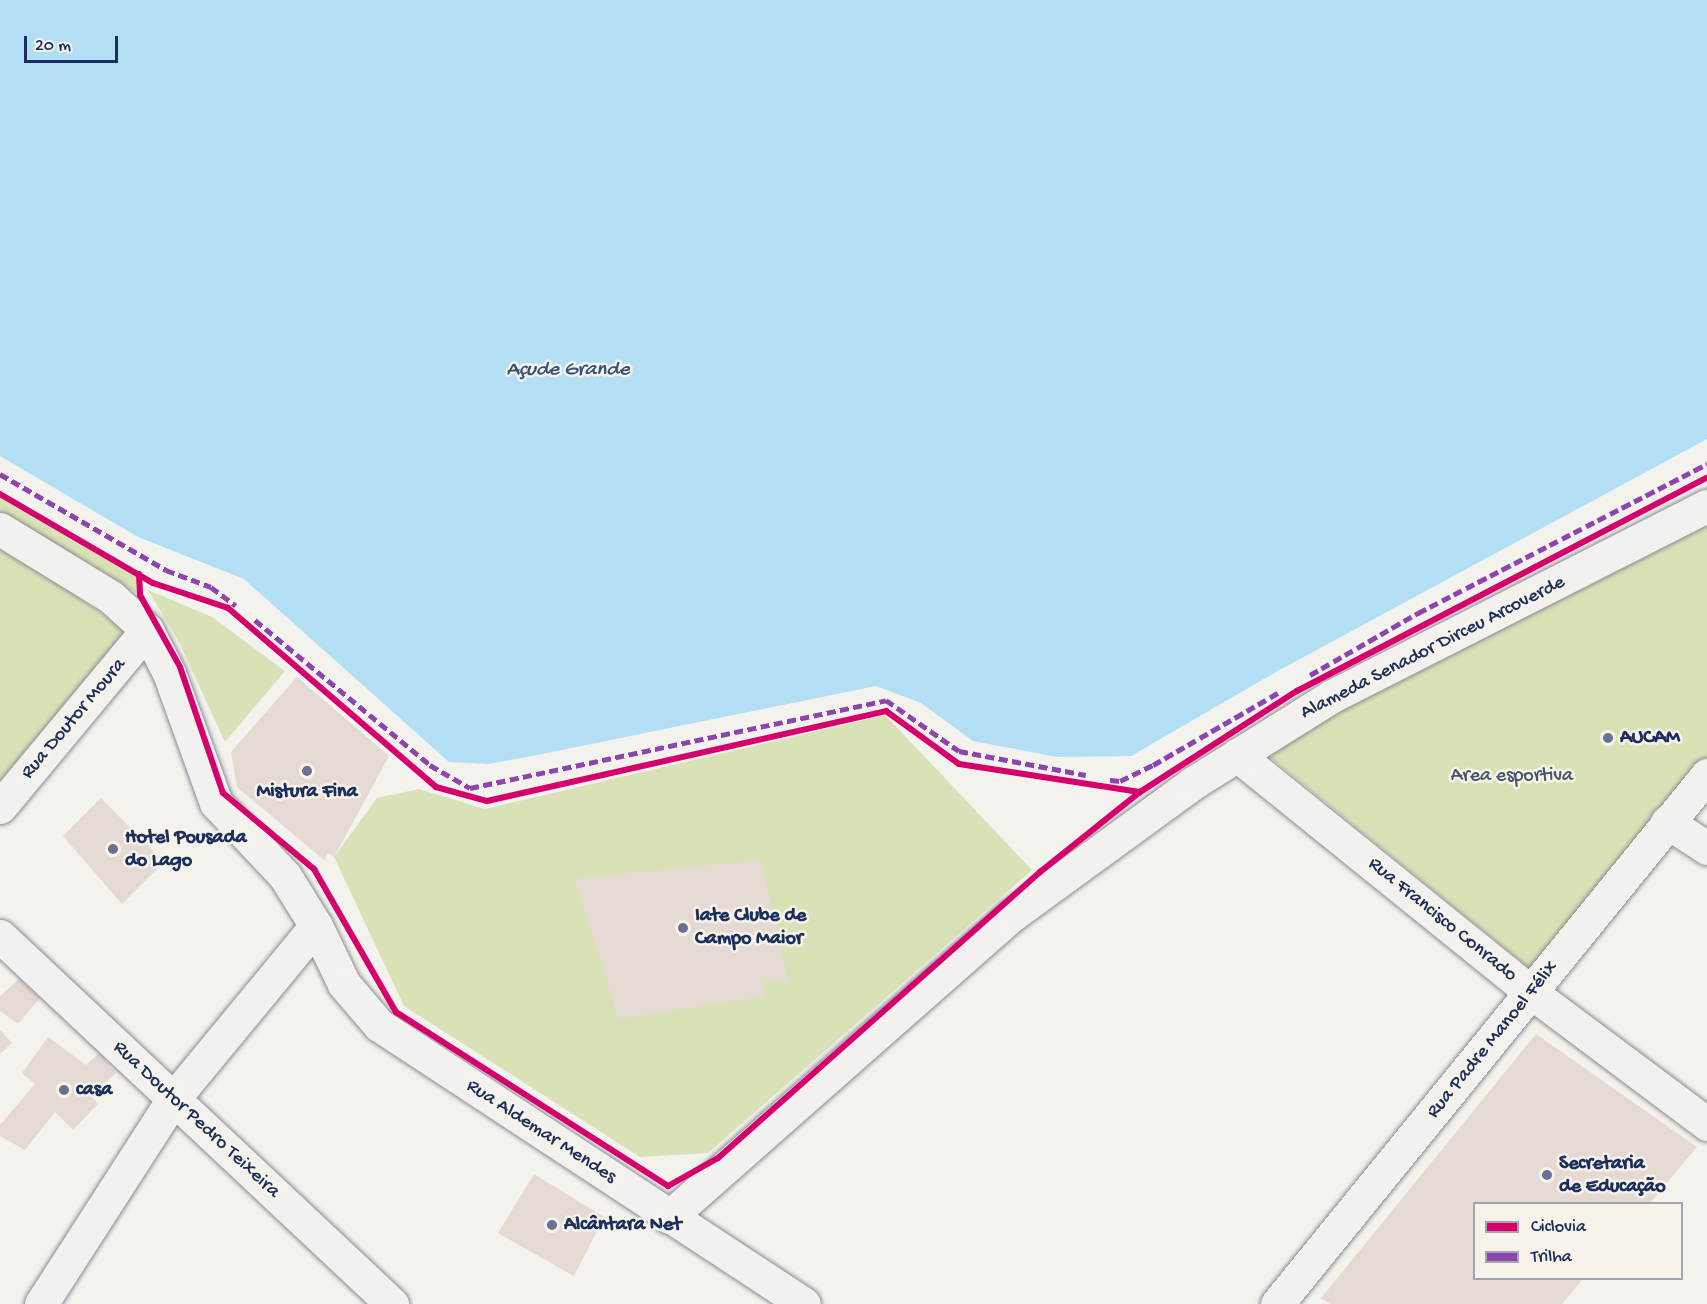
<!DOCTYPE html>
<html>
<head>
<meta charset="utf-8">
<style>
  body { margin:0 }
  #map { position:relative; width:1707px; height:1304px; overflow:hidden; background:#f4f2ec; font-family:"Gochi Hand",sans-serif }
  div>[style] { position:absolute }
  .green>* { inset:0; background:#d9e2b6 }
  .water>* { inset:0; background:#b2dff4 }
  .building>* { inset:0; background:#e4dad3 }
  .roads { filter:drop-shadow(0 0 2px #898c92) drop-shadow(0 0 2px #898c92) }
  .minor>* { height:33px; margin:-16.5px; padding:0 16.5px; transform-origin:16.5px; border-radius:16.5px; background:#f2f1ed }
  .quiet>* { height:4.5px; margin-top:-2.25px; transform-origin:0; background:repeating-linear-gradient(90deg,#8e44ad 0 9px,transparent 0 13.5px) }
  .cycleway>* { height:6px; margin:-3px; padding:0 3px; transform-origin:3px; border-radius:3px; background:#d6006c }
  .dots>* { width:16px; height:16px; translate:-50% -50%; box-sizing:border-box; border:3px solid #f7f3e8; border-radius:50% }
  span { translate:-50% -50%; white-space:nowrap; text-align:center; line-height:1.15; -webkit-text-stroke:5px #f7f3e8; paint-order:stroke }
  .street-label { font-size:20px; color:#1b2f5e }
  .poi-label { font-size:20px; color:#1b2f5e; font-weight:700 }
  .left { translate:0 -50%; text-align:left }
  .park-label { font-size:20px; color:#455869 }
  .water-label { font-size:21px; color:#34517d; font-style:italic }
  .legend { position:absolute; left:1473px; top:1202px; width:210px; height:78px; box-sizing:border-box; background:#f7f3e8; border:2px solid #9fa5b1; margin:0; padding:8px 10px; list-style:none; font-size:18px; color:#1b2f5e }
  .legend li { display:flex; align-items:center; gap:12px; height:30px }
  .legend b { width:30px; border:2px solid #9fa5b1 }
  .scale { position:absolute; left:24px; top:36px; width:94px; height:27px; box-sizing:border-box; border:3px solid #1b2f5e; border-top:0; padding-left:8px; font-size:18px; line-height:21px; white-space:nowrap; color:#1b2f5e; -webkit-text-stroke:4px #f7f3e8; paint-order:stroke }
</style>
</head>
<body>
<div id="map">
  <div class="green">
    <div style="clip-path:polygon(0 494px,139px 574px,140px 595px,0 513px)"></div>
    <div style="clip-path:polygon(1707px 516px,1707px 763px,1530px 969px,1264px 752px,1336px 702px)"></div>
    <div style="clip-path:polygon(0 546px,28px 560px,125px 631px,0 786px)"></div>
    <div style="clip-path:polygon(148px 590px,212px 617px,285px 671px,225px 742px,180px 644px)"></div>
    <div style="clip-path:polygon(885px 715px,1032px 870px,708px 1153px,640px 1157px,404px 1006px,334px 857px,377px 798px,419px 789px,485px 809px)"></div>
  </div>
  <div class="water">
    <div style="clip-path:polygon(0 0,1707px 0,1707px 439px,1274px 673px,1131px 756px,1057px 757px,973px 741px,921px 703px,876px 686px,537px 755px,488px 764px,449px 762px,244px 579px,138px 537px,0 456px)"></div>
  </div>
  <div class="building">
    <div style="clip-path:polygon(297px 677px,389px 756px,334px 857px,328px 853px,324px 860px,237px 787px,231px 752px)"></div>
    <div style="clip-path:polygon(101px 798px,164px 862px,122px 904px,63px 836px)"></div>
    <div style="clip-path:polygon(761px 860px,788px 983px,759px 977px,765px 996px,619px 1019px,575px 879px)"></div>
    <div style="clip-path:polygon(19px 979px,40px 998px,18px 1024px,0 1011px,0 996px)"></div>
    <div style="clip-path:polygon(0 1030px,12px 1043px,0 1054px)"></div>
    <div style="clip-path:polygon(1536px 1034px,1697px 1147px,1649px 1204px,1474px 1204px,1474px 1278px,1584px 1278px,1562px 1304px,1330px 1304px,1321px 1298px)"></div>
    <div style="clip-path:polygon(48px 1037px,86px 1065px,99px 1053px,116px 1073px,91px 1096px,98px 1104px,73px 1130px,55px 1112px,25px 1150px,0 1136px,0 1125px,35px 1084px,22px 1073px)"></div>
    <div style="clip-path:polygon(534px 1174px,604px 1217px,574px 1276px,498px 1233px)"></div>
  </div>
  <div class="roads">
    <div class="minor">
      <div style="left:0;top:529px;width:130px;rotate:31.5deg"></div>
      <div style="left:111px;top:597px;width:49px;rotate:42.5deg"></div>
      <div style="left:147px;top:630px;width:48px;rotate:62.9deg"></div>
      <div style="left:169px;top:673px;width:138px;rotate:70.1deg"></div>
      <div style="left:216px;top:803px;width:100px;rotate:46.6deg"></div>
      <div style="left:285px;top:876px;width:59px;rotate:58.2deg"></div>
      <div style="left:316px;top:926px;width:64px;rotate:64.2deg"></div>
      <div style="left:344px;top:984px;width:54px;rotate:49.5deg"></div>
      <div style="left:379px;top:1025px;width:508px;rotate:33.28deg"></div>
      <div style="left:1237px;top:755px;width:379px;rotate:38.9deg"></div>
      <div style="left:1532px;top:993px;width:219px;rotate:36.8deg"></div>
      <div style="left:0;top:807px;width:230px;rotate:-50.3deg"></div>
      <div style="left:1667px;top:822px;width:48px;rotate:33deg"></div>
      <div style="left:0;top:936px;width:538px;rotate:43.19deg"></div>
      <div style="left:669px;top:1217px;width:457px;rotate:-41.4deg"></div>
      <div style="left:1012px;top:915px;width:224px;rotate:-36.1deg"></div>
      <div style="left:1193px;top:783px;width:164px;rotate:-32deg"></div>
      <div style="left:1332px;top:696px;width:420px;rotate:-26.9deg"></div>
      <div style="left:41px;top:1304px;width:245px;rotate:-57.2deg"></div>
      <div style="left:174px;top:1098px;width:223px;rotate:-50.5deg"></div>
      <div style="left:1277px;top:1304px;width:682px;rotate:-50.89deg"></div>
    </div>
  </div>
  <div class="quiet">
    <div style="left:0;top:474px;width:192px;rotate:30deg"></div>
    <div style="left:166px;top:570px;width:48px;rotate:20.7deg"></div>
    <div style="left:211px;top:587px;width:31px;rotate:37deg"></div>
    <div style="left:255px;top:620px;width:227px;rotate:39.6deg"></div>
    <div style="left:430px;top:765px;width:46px;rotate:29.9deg"></div>
    <div style="left:470px;top:788px;width:425px;rotate:-11.9deg"></div>
    <div style="left:886px;top:700px;width:89px;rotate:34.9deg"></div>
    <div style="left:959px;top:751px;width:129px;rotate:10.7deg"></div>
    <div style="left:1310px;top:675px;width:125px;rotate:-29.9deg"></div>
    <div style="left:1418px;top:613px;width:325px;rotate:-27.3deg"></div>
    <div style="left:1110px;top:780px;width:10px;rotate:6deg"></div>
    <div style="left:1120px;top:781px;width:37px;rotate:-26deg"></div>
    <div style="left:1153px;top:765px;width:148px;rotate:-30deg"></div>
  </div>
  <div class="cycleway">
    <div style="left:0;top:494px;width:177px;rotate:30.2deg"></div>
    <div style="left:153px;top:583px;width:79px;rotate:18.4deg"></div>
    <div style="left:228px;top:608px;width:274px;rotate:40.7deg"></div>
    <div style="left:436px;top:787px;width:53px;rotate:15.4deg"></div>
    <div style="left:487px;top:801px;width:409px;rotate:-12.7deg"></div>
    <div style="left:886px;top:711px;width:90px;rotate:36deg"></div>
    <div style="left:959px;top:764px;width:183px;rotate:8.8deg"></div>
    <div style="left:1140px;top:792px;width:187px;rotate:-32.8deg"></div>
    <div style="left:1297px;top:691px;width:462px;rotate:-27.5deg"></div>
    <div style="left:139px;top:574px;width:21px;rotate:87deg"></div>
    <div style="left:140px;top:595px;width:82px;rotate:60.9deg"></div>
    <div style="left:180px;top:667px;width:133px;rotate:71.2deg"></div>
    <div style="left:223px;top:793px;width:119px;rotate:39.9deg"></div>
    <div style="left:314px;top:869px;width:165px;rotate:60.2deg"></div>
    <div style="left:396px;top:1012px;width:323px;rotate:32.6deg"></div>
    <div style="left:668px;top:1186px;width:57px;rotate:-29.2deg"></div>
    <div style="left:718px;top:1158px;width:431px;rotate:-41.6deg"></div>
    <div style="left:1040px;top:872px;width:128px;rotate:-38.7deg"></div>
  </div>
  <div class="dots">
    <div style="left:1608px;top:738px;background:#677390"></div>
    <div style="left:307px;top:771px;background:#677390"></div>
    <div style="left:113px;top:849px;background:#677390"></div>
    <div style="left:683px;top:928px;background:#677390"></div>
    <div style="left:64px;top:1090px;background:#677390"></div>
    <div style="left:1547px;top:1175px;background:#677390"></div>
    <div style="left:552px;top:1225px;background:#677390"></div>
  </div>
  <div class="street-label">
    <span style="left:1433px;top:648px;rotate:-27deg">Alameda Senador Dirceu Arcoverde</span>
    <span style="left:74px;top:719px;rotate:-50deg">Rua Doutor Moura</span>
    <span style="left:1442px;top:920px;rotate:39deg">Rua Francisco Conrado</span>
    <span style="left:1493px;top:1040px;rotate:-51deg">Rua Padre Manoel Félix</span>
    <span style="left:196px;top:1120px;rotate:43deg">Rua Doutor Pedro Teixeira</span>
    <span style="left:541px;top:1132px;rotate:33deg">Rua Aldemar Mendes</span>
  </div>
  <div class="poi-label">
    <span class="left" style="left:1620px;top:738px">AUCAM</span>
    <span style="left:307px;top:792px">Mistura Fina</span>
    <span class="left" style="left:125px;top:850px">Hotel Pousada<br>do Lago</span>
    <span class="left" style="left:695px;top:928px">Iate Clube de<br>Campo Maior</span>
    <span class="left" style="left:76px;top:1090px">casa</span>
    <span class="left" style="left:1559px;top:1176px">Secretaria<br>de Educação</span>
    <span class="left" style="left:564px;top:1225px">Alcântara Net</span>
  </div>
  <div class="park-label">
    <span style="left:1512px;top:776px">Area esportiva</span>
  </div>
  <div class="water-label">
    <span style="left:568px;top:371px">Açude Grande</span>
  </div>
  <ul class="legend">
  <li><b style="height:8px;background:#d6006c"></b>Ciclovia</li>
  <li><b style="height:8px;background:#8e44ad"></b>Trilha</li>
  </ul>
  <div class="scale">20 m</div>
</div>
</body>
</html>
